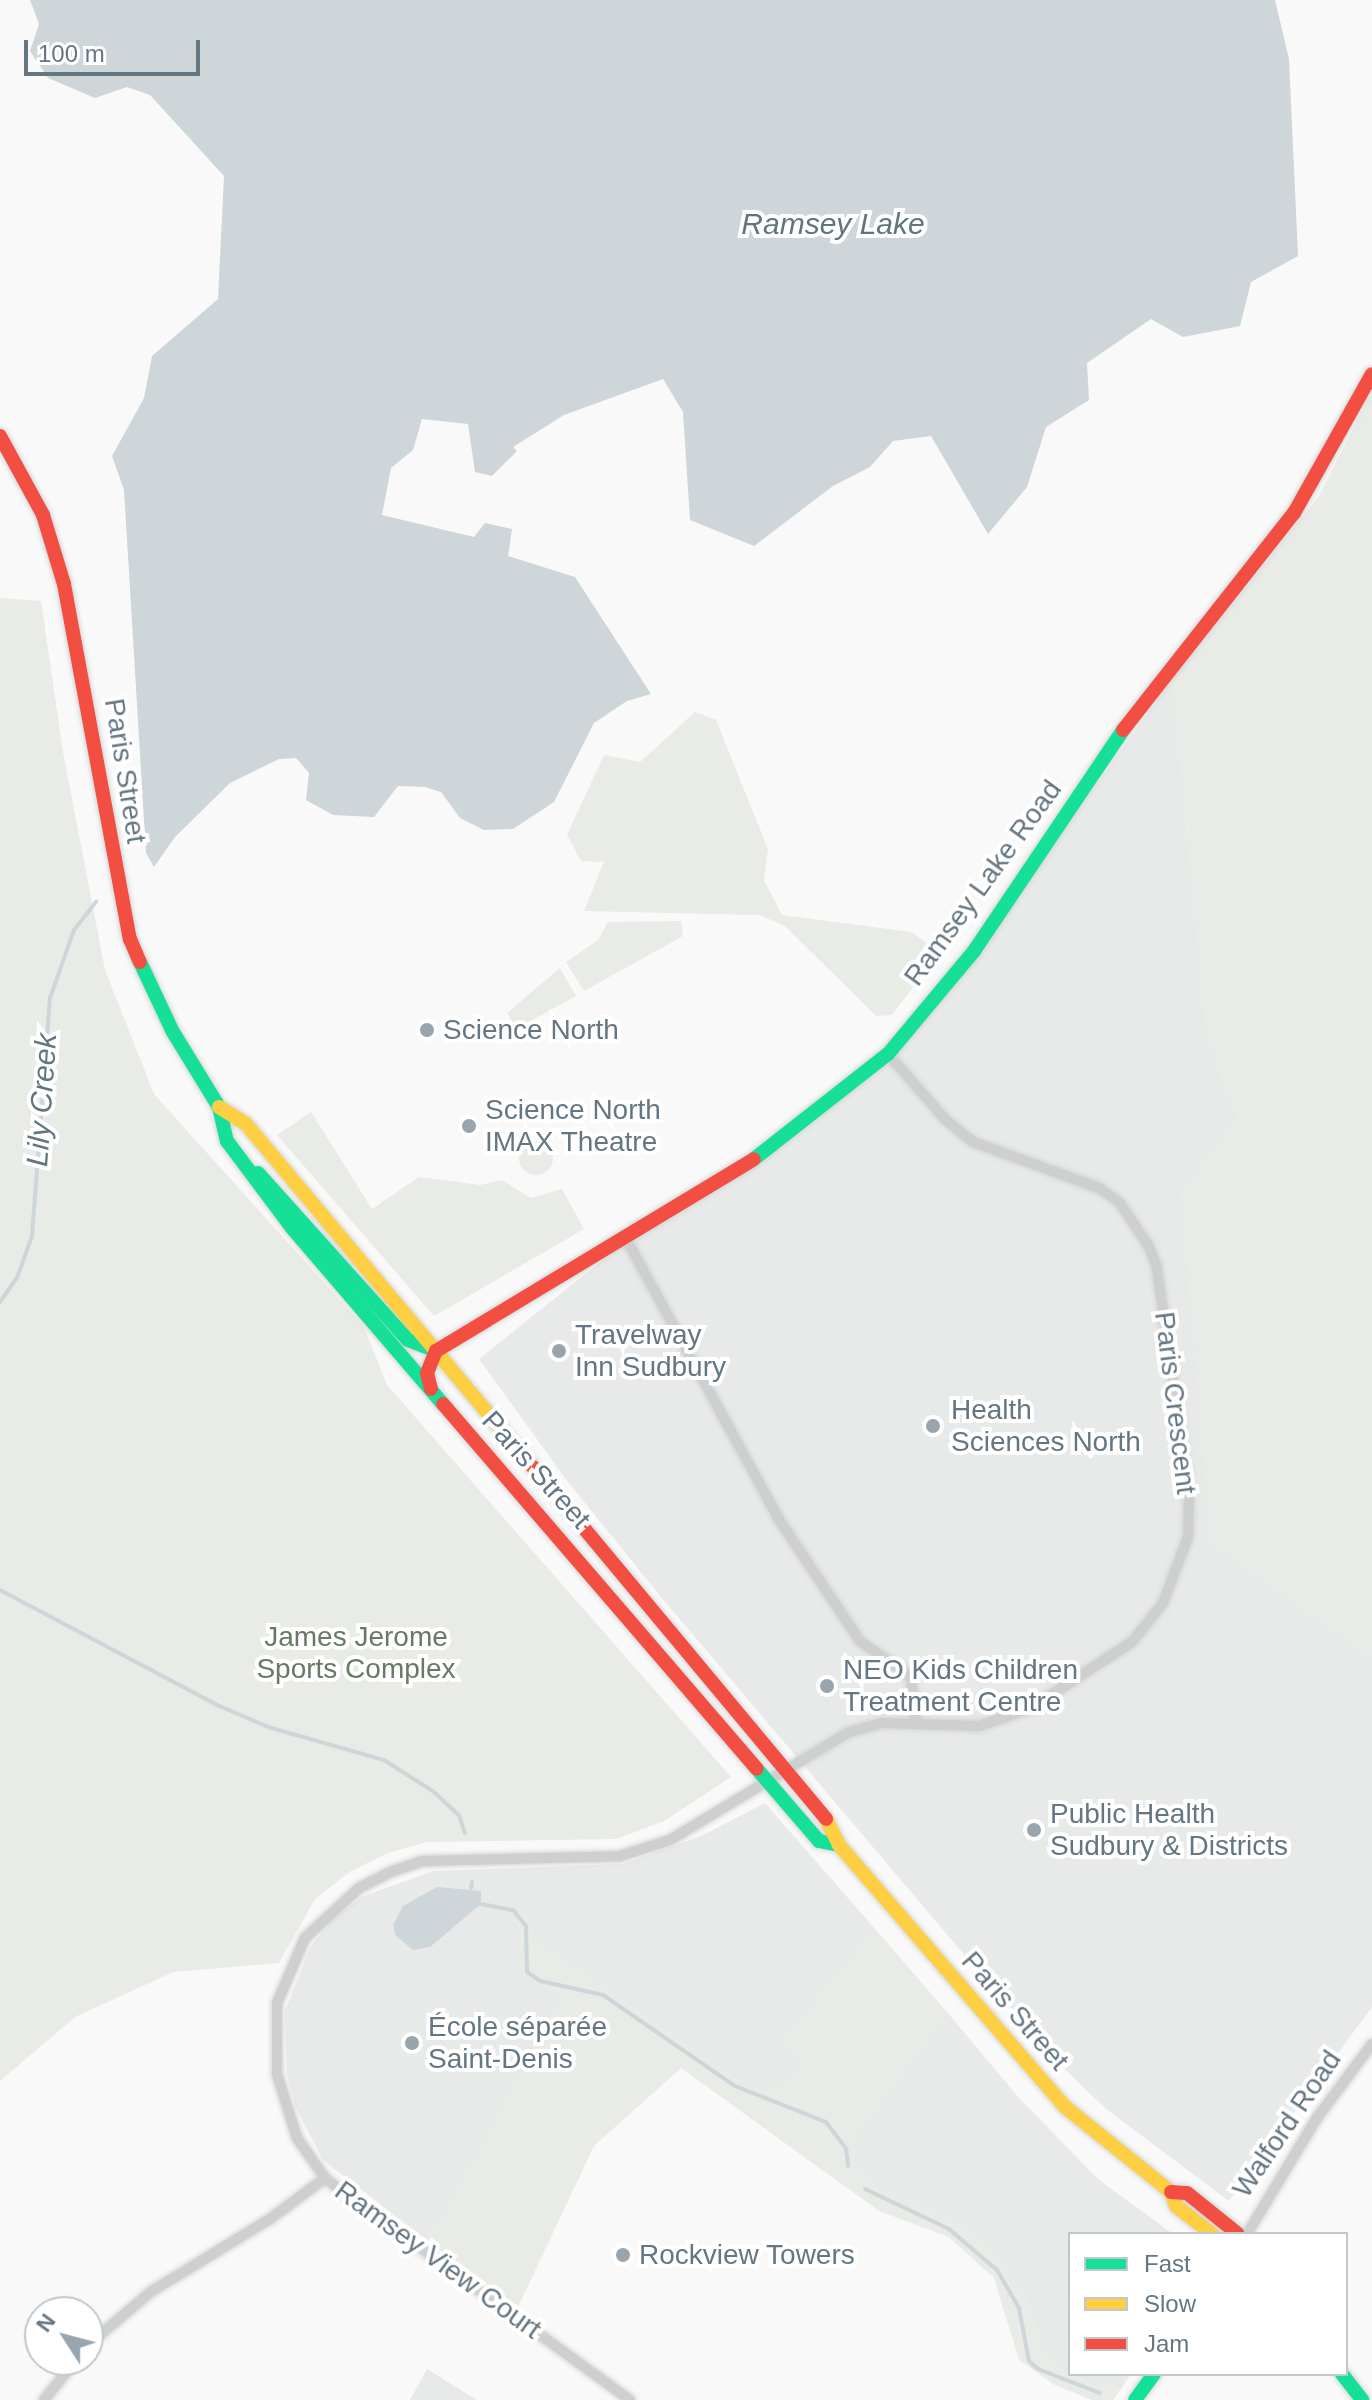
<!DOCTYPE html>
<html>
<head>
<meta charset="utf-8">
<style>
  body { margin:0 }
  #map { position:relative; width:1372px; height:2400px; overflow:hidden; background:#f9f9f9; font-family:Arial,sans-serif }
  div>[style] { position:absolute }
  .built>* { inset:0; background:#e8e9e9 }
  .green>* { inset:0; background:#e8ebe6 }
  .round { border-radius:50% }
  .water>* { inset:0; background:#ced6d9 }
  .stream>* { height:4px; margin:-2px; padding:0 2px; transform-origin:2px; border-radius:2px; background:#ced6d9 }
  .roads { filter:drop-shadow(0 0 2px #d5d6d7) drop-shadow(0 0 2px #d5d6d7) }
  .street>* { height:10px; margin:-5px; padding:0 5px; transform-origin:5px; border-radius:5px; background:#cecfd0 }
  .fast>* { height:14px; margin:-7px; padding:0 7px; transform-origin:7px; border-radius:7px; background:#16e098 }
  .slow>* { height:14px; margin:-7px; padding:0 7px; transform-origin:7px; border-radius:7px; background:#ffcf43 }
  .jam>* { height:14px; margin:-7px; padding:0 7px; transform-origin:7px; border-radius:7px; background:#f24e42 }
  .dots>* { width:22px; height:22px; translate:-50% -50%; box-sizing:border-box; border:4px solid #fff; border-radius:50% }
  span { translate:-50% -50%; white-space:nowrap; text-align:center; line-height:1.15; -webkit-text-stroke:8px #fff; paint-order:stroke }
  .street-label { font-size:28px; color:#657683 }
  .poi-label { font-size:28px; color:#657683 }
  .left { translate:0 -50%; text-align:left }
  .park-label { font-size:28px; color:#687a64 }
  .water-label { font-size:30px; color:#60757c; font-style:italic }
  .legend { position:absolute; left:1068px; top:2232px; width:280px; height:144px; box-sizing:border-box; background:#fff; border:2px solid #c1c8cd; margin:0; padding:10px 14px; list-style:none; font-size:24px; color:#657683 }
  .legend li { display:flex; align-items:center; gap:16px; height:40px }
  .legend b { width:40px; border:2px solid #c1c8cd }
  .north { position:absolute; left:24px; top:2296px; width:80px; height:80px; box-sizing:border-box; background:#fff; border:2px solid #c1c8cd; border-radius:50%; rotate:306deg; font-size:22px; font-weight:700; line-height:32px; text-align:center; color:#657683 }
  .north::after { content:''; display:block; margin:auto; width:28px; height:36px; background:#99a4ac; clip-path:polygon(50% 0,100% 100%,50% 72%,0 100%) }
  .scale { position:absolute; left:24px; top:40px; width:176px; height:36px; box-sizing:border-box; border:4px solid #657683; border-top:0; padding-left:10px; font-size:24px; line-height:28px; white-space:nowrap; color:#657683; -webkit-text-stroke:6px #fff; paint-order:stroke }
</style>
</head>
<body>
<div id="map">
  <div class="built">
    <div style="clip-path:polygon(1173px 679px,1208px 1039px,1238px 1118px,1183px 1192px,1212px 1542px,1372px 1658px,1372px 2007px,1229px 2201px,1105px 2108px,1045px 2050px,661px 1597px,568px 1482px,479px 1359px,619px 1247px,845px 1093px,976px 952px)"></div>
    <div style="clip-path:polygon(765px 1803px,876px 1930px,783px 2039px,800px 2067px,768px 2093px,732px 2077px,537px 1942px,519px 1910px,536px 1984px,564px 1995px,428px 2241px,323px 2160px,296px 2108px,287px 2075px,285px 2011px,311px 1946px,333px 1920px,361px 1897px,433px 1871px,623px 1864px,701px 1836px)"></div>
    <div style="clip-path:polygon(947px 2012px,1019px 2098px,1098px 2179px,1173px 2234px,1070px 2234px,1070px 2374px,1131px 2374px,1120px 2390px,1069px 2376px,1041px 2349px,1026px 2299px,995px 2253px,951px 2218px,872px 2185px,853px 2163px,854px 2137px)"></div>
    <div style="clip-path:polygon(427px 2369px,477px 2400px,410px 2400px)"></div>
  </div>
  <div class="green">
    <div style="clip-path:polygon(1372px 392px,1372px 1658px,1212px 1542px,1183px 1192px,1238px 1118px,1208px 1039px,1173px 679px,1319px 496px)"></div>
    <div style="clip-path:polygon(0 598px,41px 601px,63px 752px,105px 970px,154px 1094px,364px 1327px,387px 1385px,731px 1777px,664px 1821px,616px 1839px,427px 1842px,388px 1853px,351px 1871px,315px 1899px,279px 1963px,173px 1972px,75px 2017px,0 2081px)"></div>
    <div style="clip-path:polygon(695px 712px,716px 720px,768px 849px,764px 880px,782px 915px,911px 932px,940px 952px,892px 1015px,876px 1016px,785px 926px,760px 915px,584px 911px,604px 862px,581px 861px,567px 835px,604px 755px,640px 762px)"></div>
    <div style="clip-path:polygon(681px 921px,683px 936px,584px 991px,566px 962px,598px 940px,608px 922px)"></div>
    <div style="clip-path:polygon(560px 968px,576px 996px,534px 1019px,540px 1031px,533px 1036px,519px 1033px,507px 1013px)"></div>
    <div style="clip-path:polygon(311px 1112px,372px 1209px,419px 1177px,480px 1185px,502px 1180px,531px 1198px,562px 1189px,584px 1229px,434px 1316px,277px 1135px)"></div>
    <div class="round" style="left:519px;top:1141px;width:34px;height:34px"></div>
    <div style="clip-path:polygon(519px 1909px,537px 1942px,732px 2077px,768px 2093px,799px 2067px,783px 2039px,876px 1930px,947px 2012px,854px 2137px,853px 2163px,872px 2185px,951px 2218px,995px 2253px,1026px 2299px,1041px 2349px,1069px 2376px,1120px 2390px,1113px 2400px,1092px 2400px,1055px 2385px,1019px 2360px,994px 2278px,949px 2237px,879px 2211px,681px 2068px,594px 2146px,518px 2307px,428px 2241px,563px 1995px,536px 1984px,517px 1963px)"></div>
  </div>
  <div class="water">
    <div style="clip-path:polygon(30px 0,1275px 0,1289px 59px,1298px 256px,1251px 282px,1240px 326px,1183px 337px,1151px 319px,1087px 363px,1089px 400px,1046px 427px,1027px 487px,988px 534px,931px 436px,893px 441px,870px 467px,833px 486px,754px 546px,690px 520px,683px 412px,663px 379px,564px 415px,513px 447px,517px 451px,492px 476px,475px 472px,468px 424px,422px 419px,413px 450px,391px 468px,382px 515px,474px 537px,485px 523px,512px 529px,508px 556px,575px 577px,651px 694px,627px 701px,594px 723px,554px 802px,513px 829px,484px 830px,460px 818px,441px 792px,425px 787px,398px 786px,374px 817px,333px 815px,306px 800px,309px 773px,296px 758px,279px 759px,230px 783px,175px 837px,154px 867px,146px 853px,124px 490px,112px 456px,144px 398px,152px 356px,218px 299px,224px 176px,150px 95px,127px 87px,95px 98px,48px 78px,30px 51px,39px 24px)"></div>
    <div style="clip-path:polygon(437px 1887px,481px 1891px,481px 1904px,430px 1947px,413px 1950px,396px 1936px,393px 1925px,403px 1906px)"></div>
  </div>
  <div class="stream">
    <div style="left:0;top:1302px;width:29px;rotate:-55deg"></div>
    <div style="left:17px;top:1278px;width:45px;rotate:-70.3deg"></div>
    <div style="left:32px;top:1236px;width:239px;rotate:-85.7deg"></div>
    <div style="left:50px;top:998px;width:72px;rotate:-70.6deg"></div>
    <div style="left:74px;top:930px;width:36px;rotate:-52deg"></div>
    <div style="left:0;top:1590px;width:246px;rotate:27.9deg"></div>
    <div style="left:217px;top:1705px;width:56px;rotate:23.3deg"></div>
    <div style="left:268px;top:1727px;width:121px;rotate:15.9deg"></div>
    <div style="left:384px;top:1760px;width:59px;rotate:32.6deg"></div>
    <div style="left:434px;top:1792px;width:34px;rotate:43deg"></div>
    <div style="left:459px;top:1815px;width:19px;rotate:72deg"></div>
    <div style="left:471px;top:1888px;width:6px;rotate:-81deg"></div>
    <div style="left:481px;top:1904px;width:33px;rotate:11deg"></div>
    <div style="left:513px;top:1910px;width:21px;rotate:51deg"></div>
    <div style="left:526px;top:1926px;width:46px;rotate:88.8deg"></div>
    <div style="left:527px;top:1972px;width:16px;rotate:35deg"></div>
    <div style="left:540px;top:1981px;width:65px;rotate:12.5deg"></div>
    <div style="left:603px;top:1995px;width:160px;rotate:34.6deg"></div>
    <div style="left:735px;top:2086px;width:98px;rotate:21.6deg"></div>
    <div style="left:826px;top:2122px;width:34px;rotate:53deg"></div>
    <div style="left:846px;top:2149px;width:17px;rotate:83deg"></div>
    <div style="left:865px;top:2189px;width:93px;rotate:25.5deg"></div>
    <div style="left:949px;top:2229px;width:63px;rotate:40.5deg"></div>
    <div style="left:997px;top:2270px;width:44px;rotate:59.9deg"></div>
    <div style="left:1019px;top:2308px;width:54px;rotate:79.3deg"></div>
    <div style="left:1029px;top:2361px;width:12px;rotate:42deg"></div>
    <div style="left:1038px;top:2369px;width:66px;rotate:21.2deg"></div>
  </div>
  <div class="roads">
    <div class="street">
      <div style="left:624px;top:1235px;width:322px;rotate:61.4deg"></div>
      <div style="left:778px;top:1518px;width:148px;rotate:56.3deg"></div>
      <div style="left:860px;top:1641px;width:62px;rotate:35.2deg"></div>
      <div style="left:911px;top:1677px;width:44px;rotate:83.5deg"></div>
      <div style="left:1247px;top:2234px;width:135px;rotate:-58.9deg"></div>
      <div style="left:1317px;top:2118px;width:92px;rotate:-53.4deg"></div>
      <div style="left:88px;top:2345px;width:84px;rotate:-40.2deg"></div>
      <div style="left:152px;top:2291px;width:138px;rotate:-31.4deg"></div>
      <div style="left:270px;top:2219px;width:69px;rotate:-36.7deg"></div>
      <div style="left:44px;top:2400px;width:51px;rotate:-51.3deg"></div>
      <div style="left:630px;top:2400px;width:377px;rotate:-144deg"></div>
      <div style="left:325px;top:2178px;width:49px;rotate:-125deg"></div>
      <div style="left:297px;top:2138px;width:67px;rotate:-107.4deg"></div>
      <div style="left:277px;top:2074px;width:71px;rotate:-90deg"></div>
      <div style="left:277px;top:2003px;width:71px;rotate:-66.7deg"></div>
      <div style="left:305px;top:1938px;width:74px;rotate:-42.8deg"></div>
      <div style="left:359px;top:1888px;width:38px;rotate:-27deg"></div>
      <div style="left:393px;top:1871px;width:31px;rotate:-19deg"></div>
      <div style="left:422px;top:1861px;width:198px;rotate:-1.4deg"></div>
      <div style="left:620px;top:1856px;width:52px;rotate:-17.7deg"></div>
      <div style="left:670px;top:1840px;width:209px;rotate:-31.1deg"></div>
      <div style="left:849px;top:1732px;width:34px;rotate:-15deg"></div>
      <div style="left:882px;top:1723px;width:97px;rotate:1.8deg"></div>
      <div style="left:979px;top:1726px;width:55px;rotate:-19.1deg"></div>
      <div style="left:1031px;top:1708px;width:121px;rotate:-33.2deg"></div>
      <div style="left:1132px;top:1642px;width:50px;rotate:-51.5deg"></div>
      <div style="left:1163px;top:1603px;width:71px;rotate:-69.3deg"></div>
      <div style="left:1188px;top:1537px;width:41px;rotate:-88.6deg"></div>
      <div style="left:1189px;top:1496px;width:231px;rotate:-98deg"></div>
      <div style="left:1157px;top:1267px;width:24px;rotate:-112deg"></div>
      <div style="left:1148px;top:1245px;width:52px;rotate:-124deg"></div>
      <div style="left:1119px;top:1202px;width:24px;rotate:-145deg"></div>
      <div style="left:1099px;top:1188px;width:134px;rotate:-159.9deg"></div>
      <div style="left:973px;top:1142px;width:36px;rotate:-141deg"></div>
      <div style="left:945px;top:1119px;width:86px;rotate:-131.2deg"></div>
    </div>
    <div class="fast">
      <div style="left:140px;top:962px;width:77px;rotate:64.8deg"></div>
      <div style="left:173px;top:1032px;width:88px;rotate:58.5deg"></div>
      <div style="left:219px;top:1107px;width:35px;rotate:77deg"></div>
      <div style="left:227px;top:1141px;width:109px;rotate:53.2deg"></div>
      <div style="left:292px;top:1228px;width:232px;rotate:49.4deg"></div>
      <div style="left:754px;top:1159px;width:170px;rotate:-38.1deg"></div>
      <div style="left:888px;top:1054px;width:134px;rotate:-50.1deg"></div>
      <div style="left:974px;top:951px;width:267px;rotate:-56deg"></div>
      <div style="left:258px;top:1173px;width:224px;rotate:48.1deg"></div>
      <div style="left:408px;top:1340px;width:30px;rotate:21deg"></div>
      <div style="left:757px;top:1769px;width:95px;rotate:49.3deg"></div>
      <div style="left:819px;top:1841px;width:20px;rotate:11deg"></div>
      <div style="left:1342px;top:2374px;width:33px;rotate:52deg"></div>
      <div style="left:1135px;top:2400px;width:32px;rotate:-54deg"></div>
    </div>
    <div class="slow">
      <div style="left:219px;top:1107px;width:32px;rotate:32deg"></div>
      <div style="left:246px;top:1124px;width:447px;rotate:50.1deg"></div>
      <div style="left:826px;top:1819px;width:29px;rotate:63deg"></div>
      <div style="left:839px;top:1845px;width:345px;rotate:49.2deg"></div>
      <div style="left:1064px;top:2106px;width:137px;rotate:38.8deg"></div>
      <div style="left:1171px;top:2192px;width:15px;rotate:70deg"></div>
      <div style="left:1176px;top:2206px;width:46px;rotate:37.9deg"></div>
    </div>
    <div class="jam">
      <div style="left:0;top:436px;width:90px;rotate:61.4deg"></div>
      <div style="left:43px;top:515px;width:72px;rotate:73.1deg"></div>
      <div style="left:64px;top:584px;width:361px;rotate:79.5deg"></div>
      <div style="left:130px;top:939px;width:25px;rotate:67deg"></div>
      <div style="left:1123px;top:730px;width:276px;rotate:-51.8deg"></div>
      <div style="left:1294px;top:513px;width:159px;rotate:-60.7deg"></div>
      <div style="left:431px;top:1389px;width:16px;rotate:-104deg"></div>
      <div style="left:427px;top:1373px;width:24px;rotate:-68deg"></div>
      <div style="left:436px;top:1351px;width:371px;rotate:-31.1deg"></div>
      <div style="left:443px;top:1404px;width:481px;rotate:49.3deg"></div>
      <div style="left:533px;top:1467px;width:458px;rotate:50.2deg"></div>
      <div style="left:1171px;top:2192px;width:16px;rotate:4deg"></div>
      <div style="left:1187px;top:2193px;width:65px;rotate:38.8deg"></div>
    </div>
  </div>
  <div class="dots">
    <div style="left:427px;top:1030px;background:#99a4ac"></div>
    <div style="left:469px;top:1126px;background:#99a4ac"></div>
    <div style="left:559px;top:1351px;background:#99a4ac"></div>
    <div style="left:933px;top:1426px;background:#99a4ac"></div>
    <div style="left:827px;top:1686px;background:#99a4ac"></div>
    <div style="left:1034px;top:1830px;background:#99a4ac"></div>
    <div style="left:412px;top:2043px;background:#99a4ac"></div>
    <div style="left:623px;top:2255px;background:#99a4ac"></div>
  </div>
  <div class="street-label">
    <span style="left:125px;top:771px;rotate:81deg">Paris Street</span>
    <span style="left:983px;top:883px;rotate:-54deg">Ramsey Lake Road</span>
    <span style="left:1175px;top:1403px;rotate:83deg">Paris Crescent</span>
    <span style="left:536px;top:1470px;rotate:48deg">Paris Street</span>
    <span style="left:1015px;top:2011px;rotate:49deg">Paris Street</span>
    <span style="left:1287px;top:2124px;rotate:-56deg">Walford Road</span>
    <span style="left:438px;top:2260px;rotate:36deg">Ramsey View Court</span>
  </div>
  <div class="poi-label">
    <span class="left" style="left:443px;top:1030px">Science North</span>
    <span class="left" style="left:485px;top:1126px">Science North<br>IMAX Theatre</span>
    <span class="left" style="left:575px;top:1351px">Travelway<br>Inn Sudbury</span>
    <span class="left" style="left:951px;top:1426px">Health<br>Sciences North</span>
    <span class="left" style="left:843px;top:1686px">NEO Kids Children<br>Treatment Centre</span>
    <span class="left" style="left:1050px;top:1830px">Public Health<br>Sudbury &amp; Districts</span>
    <span class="left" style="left:428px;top:2043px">École séparée<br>Saint-Denis</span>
    <span class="left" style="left:639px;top:2255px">Rockview Towers</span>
  </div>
  <div class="park-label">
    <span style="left:356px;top:1653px">James Jerome<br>Sports Complex</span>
  </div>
  <div class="water-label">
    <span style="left:833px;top:224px">Ramsey Lake</span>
    <span style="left:42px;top:1100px;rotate:-86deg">Lily Creek</span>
  </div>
  <ul class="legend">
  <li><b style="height:10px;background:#16e098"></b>Fast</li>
  <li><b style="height:10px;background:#ffcf43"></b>Slow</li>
  <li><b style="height:10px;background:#f24e42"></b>Jam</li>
  </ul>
  <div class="north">N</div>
  <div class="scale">100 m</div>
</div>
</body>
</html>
